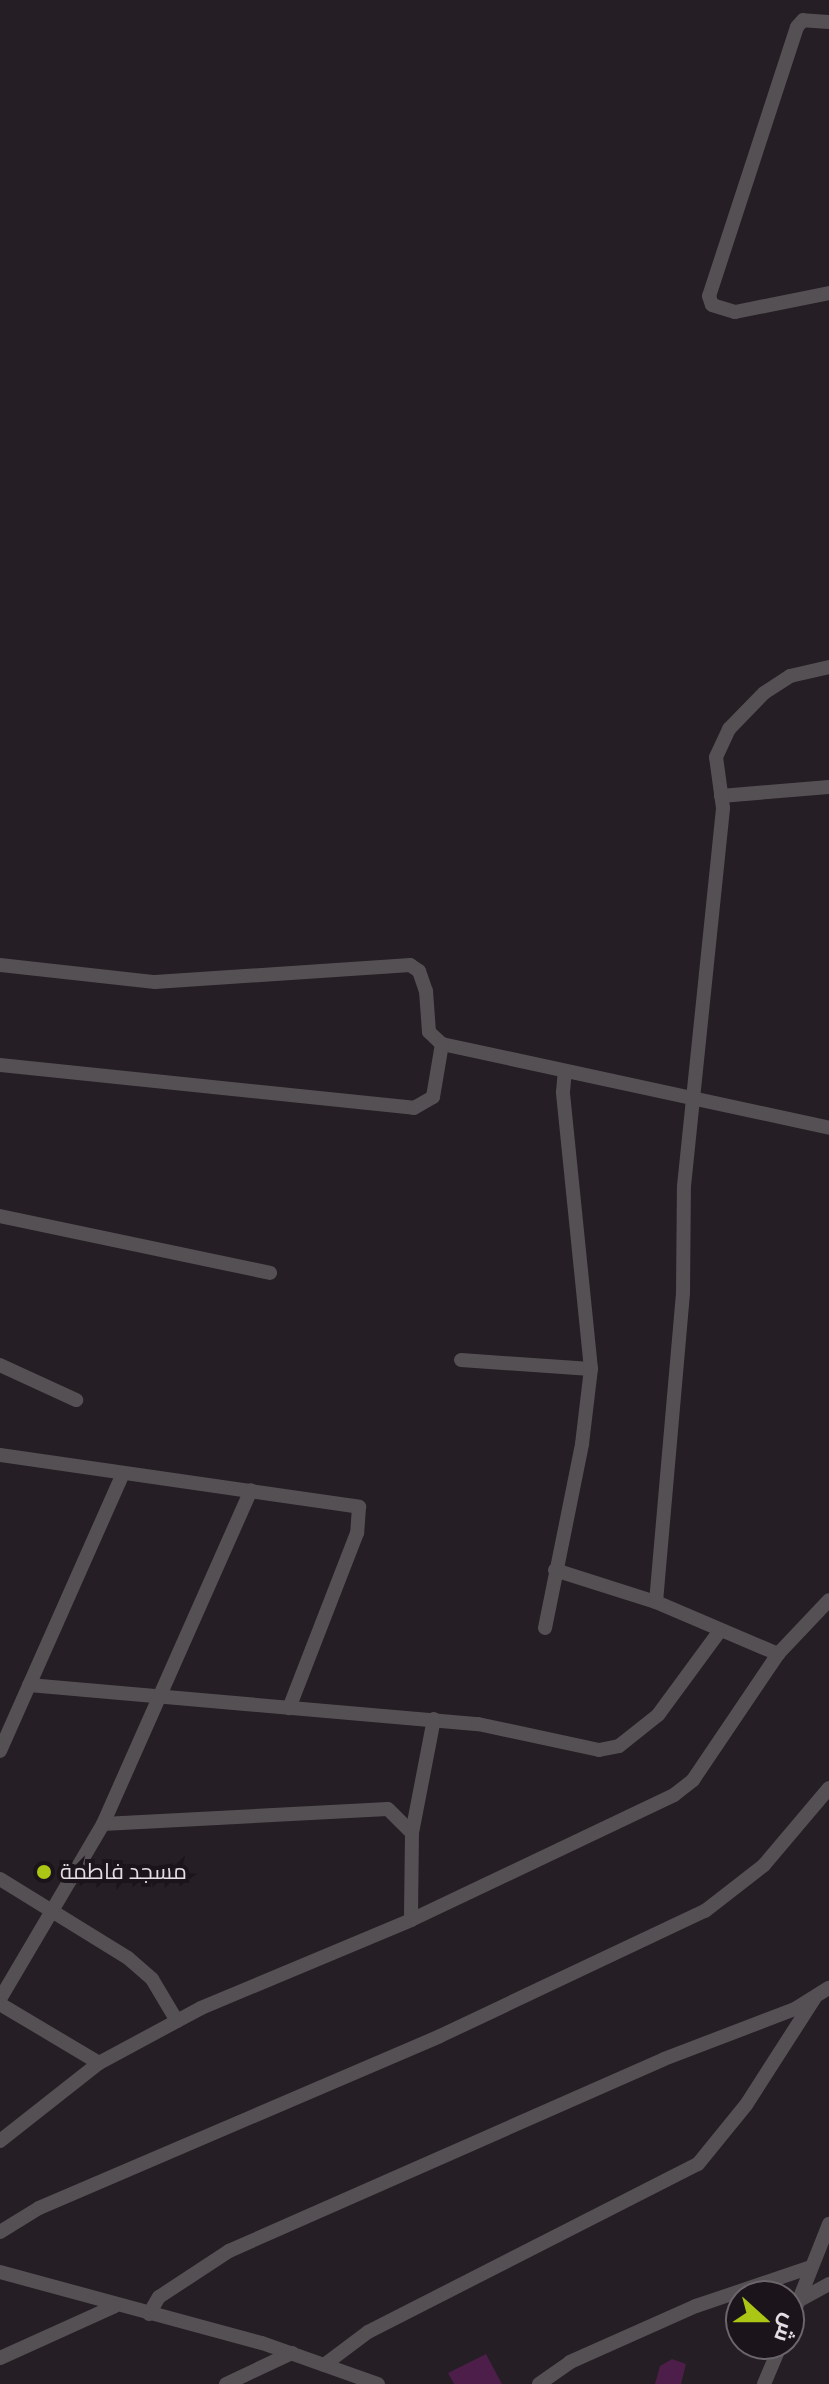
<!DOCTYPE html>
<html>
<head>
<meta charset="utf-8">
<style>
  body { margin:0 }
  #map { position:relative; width:829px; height:2384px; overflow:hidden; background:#251e24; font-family:"Roboto Condensed",Cairo,sans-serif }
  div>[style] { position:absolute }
  .building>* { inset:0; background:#4c1e49 }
  .street>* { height:14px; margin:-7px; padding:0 7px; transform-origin:7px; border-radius:7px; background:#545053 }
  .dots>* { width:22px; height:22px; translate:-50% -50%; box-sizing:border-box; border:4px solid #1c141b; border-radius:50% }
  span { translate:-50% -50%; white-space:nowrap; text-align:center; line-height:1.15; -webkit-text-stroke:8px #1c141b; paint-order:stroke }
  .poi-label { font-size:22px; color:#e4dee3 }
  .left { translate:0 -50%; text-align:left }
  .north { position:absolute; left:725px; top:2280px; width:80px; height:80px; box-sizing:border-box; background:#1c141b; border:2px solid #6c656b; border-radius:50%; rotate:111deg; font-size:22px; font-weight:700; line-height:32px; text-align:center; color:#e4dee3 }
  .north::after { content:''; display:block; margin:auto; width:28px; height:36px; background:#abc614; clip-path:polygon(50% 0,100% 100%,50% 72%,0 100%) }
</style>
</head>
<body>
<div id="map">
  <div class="building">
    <div style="clip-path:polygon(486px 2354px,502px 2384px,454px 2384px,448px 2373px)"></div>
    <div style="clip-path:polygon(672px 2359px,686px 2364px,681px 2384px,655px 2384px,660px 2366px)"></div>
  </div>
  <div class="street">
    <div style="left:829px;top:22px;width:26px;rotate:-176deg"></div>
    <div style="left:803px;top:20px;width:9px;rotate:131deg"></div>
    <div style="left:797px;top:27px;width:283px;rotate:108.1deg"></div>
    <div style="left:709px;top:296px;width:9px;rotate:72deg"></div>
    <div style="left:712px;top:305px;width:24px;rotate:17deg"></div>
    <div style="left:735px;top:312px;width:96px;rotate:-11.4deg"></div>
    <div style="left:721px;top:796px;width:108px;rotate:-4.8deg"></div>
    <div style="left:0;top:965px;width:156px;rotate:6.3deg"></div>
    <div style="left:155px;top:982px;width:256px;rotate:-3.8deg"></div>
    <div style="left:410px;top:965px;width:11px;rotate:34deg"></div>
    <div style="left:419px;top:971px;width:21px;rotate:71deg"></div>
    <div style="left:426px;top:991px;width:41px;rotate:85.8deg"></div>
    <div style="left:429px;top:1032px;width:18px;rotate:43deg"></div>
    <div style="left:442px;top:1044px;width:396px;rotate:12.2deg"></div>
    <div style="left:0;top:1065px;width:416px;rotate:5.9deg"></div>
    <div style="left:414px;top:1108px;width:22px;rotate:-30deg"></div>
    <div style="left:433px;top:1097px;width:54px;rotate:-80.4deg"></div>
    <div style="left:0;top:1216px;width:276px;rotate:11.9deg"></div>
    <div style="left:461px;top:1360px;width:130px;rotate:4deg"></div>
    <div style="left:0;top:1365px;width:84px;rotate:24.7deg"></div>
    <div style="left:0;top:1455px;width:363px;rotate:8.2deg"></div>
    <div style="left:359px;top:1507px;width:26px;rotate:94deg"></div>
    <div style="left:357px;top:1533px;width:188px;rotate:111.2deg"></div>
    <div style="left:555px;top:1570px;width:106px;rotate:17.6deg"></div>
    <div style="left:656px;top:1602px;width:133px;rotate:23.1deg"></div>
    <div style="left:778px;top:1654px;width:74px;rotate:-46.6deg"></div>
    <div style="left:656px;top:1602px;width:310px;rotate:-85deg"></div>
    <div style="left:683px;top:1293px;width:107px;rotate:-89.5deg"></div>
    <div style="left:684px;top:1186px;width:380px;rotate:-84.1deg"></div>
    <div style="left:723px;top:808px;width:51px;rotate:-97.8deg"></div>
    <div style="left:716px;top:757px;width:31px;rotate:-65deg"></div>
    <div style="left:729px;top:729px;width:50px;rotate:-45.8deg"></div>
    <div style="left:764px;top:693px;width:31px;rotate:-33deg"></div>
    <div style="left:790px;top:676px;width:40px;rotate:-13deg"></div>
    <div style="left:545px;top:1628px;width:188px;rotate:-78.6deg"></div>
    <div style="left:582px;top:1444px;width:76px;rotate:-83.2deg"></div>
    <div style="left:591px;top:1369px;width:278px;rotate:-95.8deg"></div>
    <div style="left:563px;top:1092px;width:21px;rotate:-85deg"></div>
    <div style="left:29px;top:1685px;width:451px;rotate:5deg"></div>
    <div style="left:478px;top:1724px;width:124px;rotate:12.1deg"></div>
    <div style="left:599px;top:1750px;width:20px;rotate:-11deg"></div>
    <div style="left:619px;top:1746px;width:50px;rotate:-38.5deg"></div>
    <div style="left:658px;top:1715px;width:103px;rotate:-53.7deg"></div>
    <div style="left:0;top:1751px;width:304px;rotate:-66.1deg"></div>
    <div style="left:103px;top:1824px;width:285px;rotate:-3deg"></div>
    <div style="left:388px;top:1809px;width:34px;rotate:45deg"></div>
    <div style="left:412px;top:1833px;width:87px;rotate:90.7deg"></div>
    <div style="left:412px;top:1833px;width:116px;rotate:-79.1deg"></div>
    <div style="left:0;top:1879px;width:150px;rotate:31.7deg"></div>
    <div style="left:128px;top:1958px;width:32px;rotate:41deg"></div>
    <div style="left:152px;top:1979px;width:49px;rotate:59.2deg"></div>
    <div style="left:0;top:1999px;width:203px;rotate:-59.5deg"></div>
    <div style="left:103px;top:1824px;width:365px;rotate:-66.1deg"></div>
    <div style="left:0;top:2004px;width:115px;rotate:30.8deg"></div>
    <div style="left:99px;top:2063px;width:126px;rotate:141.8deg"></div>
    <div style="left:99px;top:2063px;width:116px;rotate:-28.3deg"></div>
    <div style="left:201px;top:2008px;width:228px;rotate:-22.7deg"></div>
    <div style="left:411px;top:1920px;width:291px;rotate:-25.4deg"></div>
    <div style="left:674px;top:1795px;width:24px;rotate:-38deg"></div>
    <div style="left:693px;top:1780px;width:152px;rotate:-56deg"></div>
    <div style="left:0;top:2232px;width:46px;rotate:-31.6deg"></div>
    <div style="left:39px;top:2208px;width:436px;rotate:-23.2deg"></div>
    <div style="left:440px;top:2036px;width:293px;rotate:-25.3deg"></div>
    <div style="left:705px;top:1911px;width:75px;rotate:-37.9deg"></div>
    <div style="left:764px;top:1865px;width:101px;rotate:-49.8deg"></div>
    <div style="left:0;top:2272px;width:271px;rotate:15.2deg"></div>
    <div style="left:262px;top:2343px;width:123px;rotate:19.5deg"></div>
    <div style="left:800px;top:2300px;width:33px;rotate:-29deg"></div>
    <div style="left:149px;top:2314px;width:20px;rotate:-60deg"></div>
    <div style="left:159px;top:2297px;width:84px;rotate:-33.3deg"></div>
    <div style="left:229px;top:2251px;width:475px;rotate:-23.8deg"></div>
    <div style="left:664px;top:2059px;width:140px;rotate:-20.9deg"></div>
    <div style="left:795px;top:2009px;width:40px;rotate:-32deg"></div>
    <div style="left:789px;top:2325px;width:109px;rotate:-68.4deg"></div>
    <div style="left:0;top:2358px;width:126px;rotate:-24.3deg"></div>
    <div style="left:324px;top:2365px;width:55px;rotate:-36.9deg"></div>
    <div style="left:368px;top:2332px;width:370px;rotate:-27deg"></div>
    <div style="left:698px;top:2164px;width:76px;rotate:-50.9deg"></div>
    <div style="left:746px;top:2105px;width:126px;rotate:-57.3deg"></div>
    <div style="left:226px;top:2384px;width:73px;rotate:-25.2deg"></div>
    <div style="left:539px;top:2384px;width:38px;rotate:-35deg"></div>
    <div style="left:570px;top:2362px;width:138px;rotate:-24deg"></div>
    <div style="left:696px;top:2306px;width:121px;rotate:-18.7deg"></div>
    <div style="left:764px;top:2384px;width:43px;rotate:-67deg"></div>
  </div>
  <div class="dots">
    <div style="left:44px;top:1872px;background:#abc614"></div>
  </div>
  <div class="poi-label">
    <span class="left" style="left:60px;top:1872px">مسجد فاطمة</span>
  </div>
  <div class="north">ش</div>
</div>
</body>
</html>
